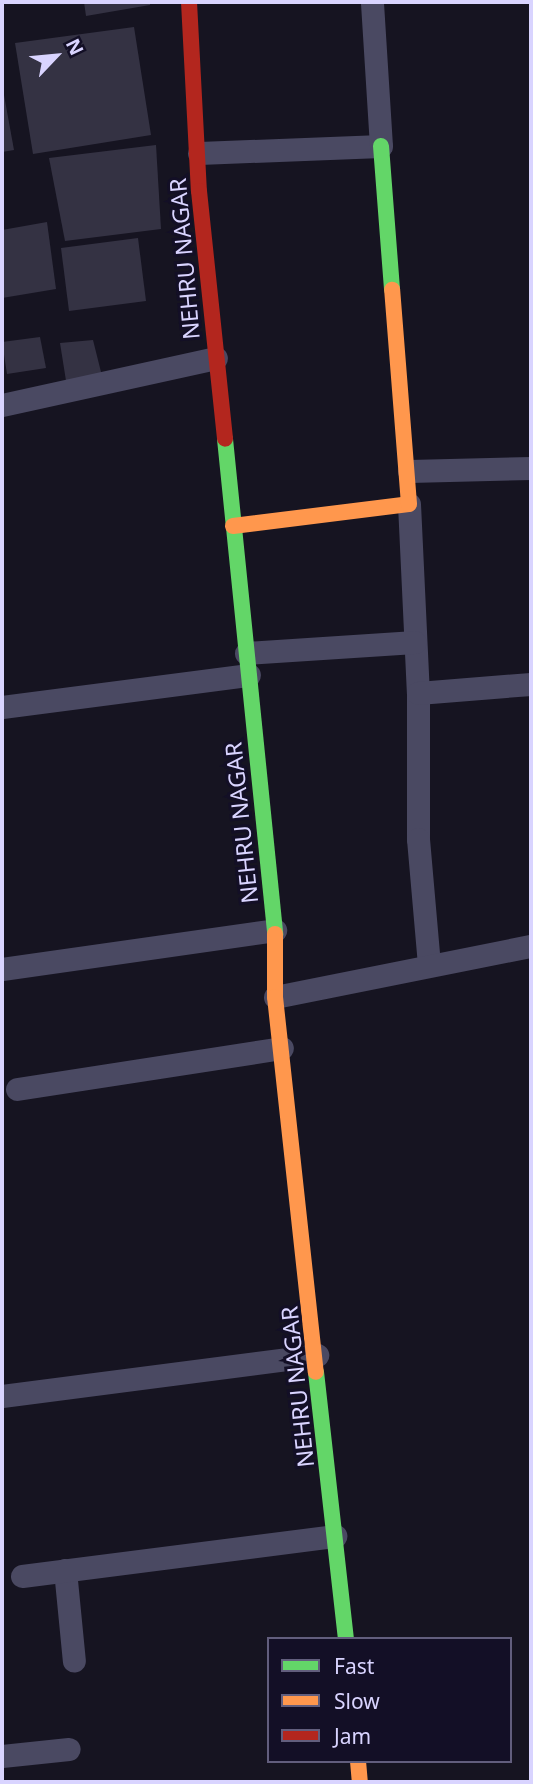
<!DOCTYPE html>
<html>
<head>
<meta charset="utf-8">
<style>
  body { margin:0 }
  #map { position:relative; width:533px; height:1784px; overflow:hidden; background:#161421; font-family:"Noto Sans",sans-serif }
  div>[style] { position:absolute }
  .building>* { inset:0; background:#343243 }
  .street>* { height:23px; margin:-11.5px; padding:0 11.5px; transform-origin:11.5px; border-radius:11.5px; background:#4a4962 }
  .fast>* { height:16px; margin:-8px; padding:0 8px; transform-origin:8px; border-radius:8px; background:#63d668 }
  .slow>* { height:16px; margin:-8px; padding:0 8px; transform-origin:8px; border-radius:8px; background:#ff974d }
  .jam>* { height:16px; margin:-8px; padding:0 8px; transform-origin:8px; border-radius:8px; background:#b3261e }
  span { translate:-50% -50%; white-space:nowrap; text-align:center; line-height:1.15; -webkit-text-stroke:6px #130f26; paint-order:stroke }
  .street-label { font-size:23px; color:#d9d4ff }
  .frame { position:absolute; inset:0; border:4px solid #d9d4ff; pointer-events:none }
  .legend { position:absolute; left:267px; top:1637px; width:245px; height:126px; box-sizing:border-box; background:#130f26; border:2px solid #625e7d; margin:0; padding:9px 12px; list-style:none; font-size:21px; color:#d9d4ff }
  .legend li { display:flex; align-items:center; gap:14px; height:35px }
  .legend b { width:35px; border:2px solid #625e7d }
  .north { position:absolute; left:21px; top:21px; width:70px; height:70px; -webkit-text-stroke:5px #130f26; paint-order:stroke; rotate:64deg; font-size:19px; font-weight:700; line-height:28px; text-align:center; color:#d9d4ff }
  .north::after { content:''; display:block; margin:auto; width:24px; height:32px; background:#d9d4ff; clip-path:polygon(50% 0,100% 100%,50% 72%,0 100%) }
</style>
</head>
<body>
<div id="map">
  <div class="building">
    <div style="clip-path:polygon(84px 2px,150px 2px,150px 5px,86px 16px)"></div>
    <div style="clip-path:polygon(134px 27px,151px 135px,33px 154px,15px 43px)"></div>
    <div style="clip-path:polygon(2px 84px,14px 150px,2px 152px)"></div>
    <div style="clip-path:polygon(156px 145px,161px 229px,65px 241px,49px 158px)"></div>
    <div style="clip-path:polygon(47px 222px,56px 289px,2px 298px,2px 230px)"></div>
    <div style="clip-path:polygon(138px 238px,146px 301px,69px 311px,61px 248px)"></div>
    <div style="clip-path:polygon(40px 337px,46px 368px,7px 374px,2px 342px)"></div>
    <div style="clip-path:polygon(93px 340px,103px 380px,67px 387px,60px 343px)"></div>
  </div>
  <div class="street">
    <div style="left:199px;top:153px;width:182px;rotate:-2.2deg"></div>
    <div style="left:381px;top:146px;width:144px;rotate:-93.6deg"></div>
    <div style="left:2px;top:405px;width:219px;rotate:-12.4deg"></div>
    <div style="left:409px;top:471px;width:122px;rotate:-1.4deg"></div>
    <div style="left:409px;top:504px;width:189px;rotate:87.3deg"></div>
    <div style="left:418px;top:693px;width:146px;rotate:90deg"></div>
    <div style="left:418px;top:839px;width:125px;rotate:85deg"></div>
    <div style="left:246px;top:653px;width:169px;rotate:-3.7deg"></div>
    <div style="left:418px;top:693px;width:113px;rotate:-4.6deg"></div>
    <div style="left:2px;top:707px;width:249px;rotate:-7.4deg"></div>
    <div style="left:2px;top:969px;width:276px;rotate:-8.1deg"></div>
    <div style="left:275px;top:997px;width:261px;rotate:-11.3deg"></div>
    <div style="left:17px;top:1089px;width:268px;rotate:-8.8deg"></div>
    <div style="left:2px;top:1396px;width:318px;rotate:-7.4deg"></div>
    <div style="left:65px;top:1570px;width:91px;rotate:84.4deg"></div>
    <div style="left:22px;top:1576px;width:316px;rotate:-7.3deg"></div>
    <div style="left:2px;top:1756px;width:67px;rotate:-6deg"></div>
  </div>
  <div class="fast">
    <div style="left:381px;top:146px;width:144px;rotate:85.6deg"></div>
    <div style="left:225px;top:439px;width:498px;rotate:84.2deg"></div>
    <div style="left:316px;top:1372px;width:269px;rotate:83.6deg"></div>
  </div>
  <div class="slow">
    <div style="left:233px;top:526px;width:177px;rotate:-7.1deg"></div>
    <div style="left:409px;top:504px;width:215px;rotate:-94.5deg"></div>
    <div style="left:275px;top:934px;width:63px;rotate:90deg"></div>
    <div style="left:275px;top:997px;width:377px;rotate:83.8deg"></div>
    <div style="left:358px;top:1761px;width:21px;rotate:85deg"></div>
  </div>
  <div class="jam">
    <div style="left:189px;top:2px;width:189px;rotate:87deg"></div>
    <div style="left:199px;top:191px;width:249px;rotate:84deg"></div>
  </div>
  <div class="street-label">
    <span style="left:184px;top:259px;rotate:-95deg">NEHRU NAGAR</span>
    <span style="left:241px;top:823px;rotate:-96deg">NEHRU NAGAR</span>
    <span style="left:297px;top:1387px;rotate:-96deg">NEHRU NAGAR</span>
  </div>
  <div class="frame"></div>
  <ul class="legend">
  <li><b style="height:9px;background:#63d668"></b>Fast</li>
  <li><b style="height:9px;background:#ff974d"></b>Slow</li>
  <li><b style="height:9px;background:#b3261e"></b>Jam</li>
  </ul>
  <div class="north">N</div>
</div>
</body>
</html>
